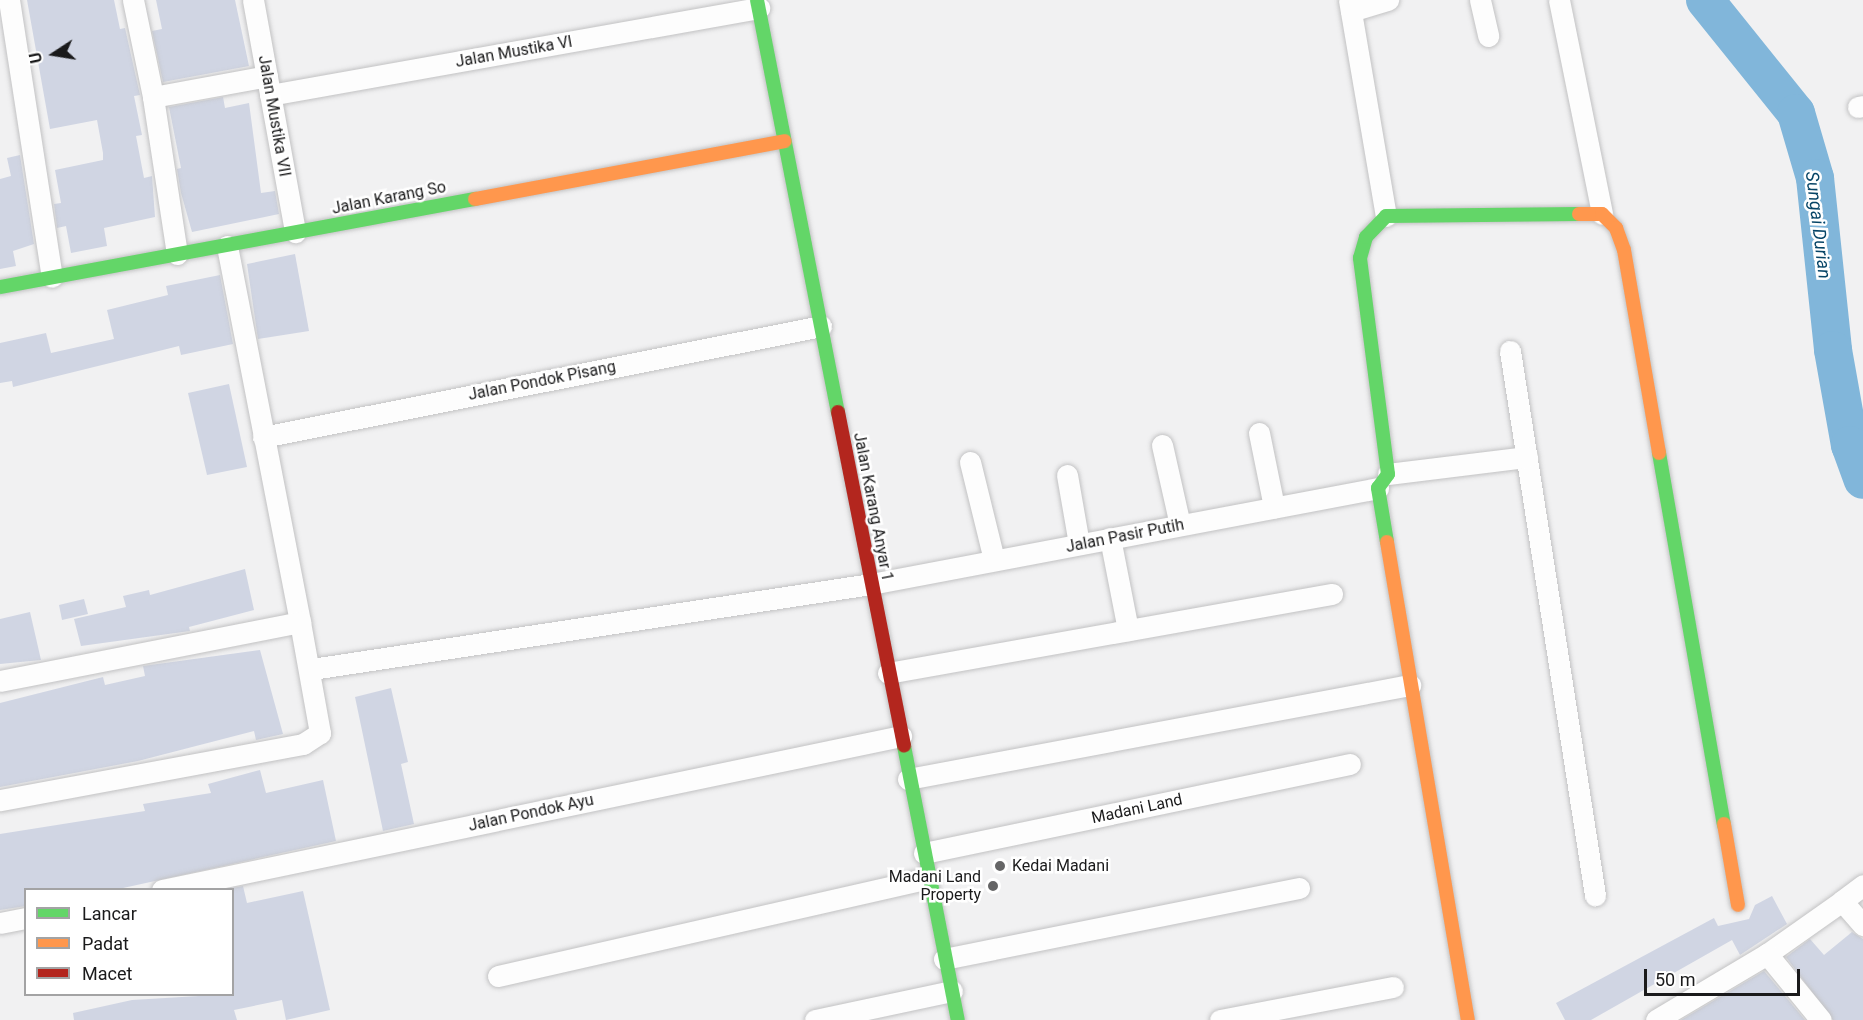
<!DOCTYPE html>
<html>
<head>
<meta charset="utf-8">
<style>
  body { margin:0 }
  #map { position:relative; width:1863px; height:1020px; overflow:hidden; background:#f1f1f2; font-family:Roboto,sans-serif }
  div>[style] { position:absolute }
  .river>* { height:38px; margin:-19px; padding:0 19px; transform-origin:19px; border-radius:19px; background:#81b6da }
  .building>* { inset:0; background:#d0d5e3 }
  .roads { filter:drop-shadow(0 0 2px #c2c2c3) drop-shadow(0 0 2px #c2c2c3) }
  .street>* { height:21px; margin:-10.5px; padding:0 10.5px; transform-origin:10.5px; border-radius:10.5px; background:#fdfdfd }
  .fast>* { height:14px; margin:-7px; padding:0 7px; transform-origin:7px; border-radius:7px; background:#63d668 }
  .slow>* { height:14px; margin:-7px; padding:0 7px; transform-origin:7px; border-radius:7px; background:#ff974d }
  .jam>* { height:14px; margin:-7px; padding:0 7px; transform-origin:7px; border-radius:7px; background:#b3261e }
  .dots>* { width:16px; height:16px; translate:-50% -50%; box-sizing:border-box; border:3px solid #fff; border-radius:50% }
  span { translate:-50% -50%; white-space:nowrap; text-align:center; line-height:1.15; -webkit-text-stroke:5px #fff; paint-order:stroke }
  .street-label { font-size:16px; color:#1a1a1b }
  .poi-label { font-size:16px; color:#1a1a1b }
  .left { translate:0 -50%; text-align:left }
  .right { translate:-100% -50%; text-align:right }
  .water-label { font-size:18px; color:#064466; font-style:italic }
  .legend { position:absolute; left:24px; top:888px; width:210px; height:108px; box-sizing:border-box; background:#fff; border:2px solid #a3a3a4; margin:0; padding:8px 10px; list-style:none; font-size:18px; color:#1a1a1b }
  .legend li { display:flex; align-items:center; gap:12px; height:30px }
  .legend b { width:30px; border:2px solid #a3a3a4 }
  .north { position:absolute; left:24px; top:24px; width:60px; height:60px; -webkit-text-stroke:4px #fff; paint-order:stroke; rotate:258deg; font-size:16px; font-weight:700; line-height:24px; text-align:center; color:#1a1a1b }
  .north::after { content:''; display:block; margin:auto; width:21px; height:27px; background:#1a1a1b; clip-path:polygon(50% 0,100% 100%,50% 72%,0 100%) }
  .scale { position:absolute; left:1644px; top:969px; width:156px; height:27px; box-sizing:border-box; border:3px solid #1a1a1b; border-top:0; padding-left:8px; font-size:18px; line-height:21px; white-space:nowrap; color:#1a1a1b; -webkit-text-stroke:4px #fff; paint-order:stroke }
</style>
</head>
<body>
<div id="map">
  <div class="river">
    <div style="left:1705px;top:0;width:145px;rotate:51.2deg"></div>
    <div style="left:1796px;top:113px;width:68px;rotate:73.7deg"></div>
    <div style="left:1815px;top:178px;width:173px;rotate:84deg"></div>
    <div style="left:1833px;top:350px;width:97px;rotate:79.9deg"></div>
    <div style="left:1850px;top:445px;width:37px;rotate:70deg"></div>
  </div>
  <div class="building">
    <div style="clip-path:polygon(27px 0,114px 0,120px 29px,125px 28px,140px 95px,134px 96px,142px 135px,136px 136px,144px 178px,152px 176px,155px 217px,104px 228px,107px 246px,71px 253px,66px 226px,57px 228px,54px 204px,61px 203px,55px 170px,103px 160px,103px 153px,97px 120px,50px 129px)"></div>
    <div style="clip-path:polygon(156px 0,235px 0,249px 66px,163px 82px,152px 31px,162px 29px)"></div>
    <div style="clip-path:polygon(223px 97px,225px 108px,249px 103px,261px 193px,275px 191px,279px 214px,192px 232px,181px 193px,177px 169px,181px 168px,169px 107px)"></div>
    <div style="clip-path:polygon(20px 155px,34px 244px,13px 251px,16px 266px,0 269px,0 179px,11px 176px,7px 158px)"></div>
    <div style="clip-path:polygon(295px 254px,309px 331px,258px 339px,247px 264px)"></div>
    <div style="clip-path:polygon(220px 275px,233px 344px,181px 355px,179px 346px,13px 387px,12px 381px,0 383px,0 343px,46px 333px,51px 353px,114px 339px,107px 310px,168px 295px,166px 286px)"></div>
    <div style="clip-path:polygon(229px 384px,247px 467px,207px 475px,188px 393px)"></div>
    <div style="clip-path:polygon(245px 569px,254px 610px,189px 627px,190px 631px,81px 646px,74px 619px,126px 607px,123px 596px,149px 590px,150px 595px)"></div>
    <div style="clip-path:polygon(84px 599px,88px 614px,62px 620px,59px 605px)"></div>
    <div style="clip-path:polygon(30px 612px,41px 660px,0 664px,0 619px)"></div>
    <div style="clip-path:polygon(260px 650px,283px 734px,256px 740px,254px 731px,138px 761px,0 787px,0 703px,103px 677px,105px 685px,145px 676px,143px 666px)"></div>
    <div style="clip-path:polygon(391px 688px,408px 762px,401px 764px,414px 824px,383px 831px,355px 697px)"></div>
    <div style="clip-path:polygon(260px 770px,266px 793px,323px 780px,336px 841px,114px 890px,26px 890px,26px 906px,0 910px,0 834px,145px 811px,143px 804px,211px 793px,208px 784px)"></div>
    <div style="clip-path:polygon(243px 886px,247px 903px,303px 891px,330px 1010px,286px 1020px,282px 1000px,234px 1010px,237px 1020px,74px 1020px,73px 1013px,132px 1000px,232px 994px,232px 888px)"></div>
    <div style="clip-path:polygon(1772px 896px,1787px 924px,1740px 955px,1732px 940px,1591px 1020px,1565px 1020px,1556px 1003px,1714px 918px,1718px 926px,1749px 919px,1755px 905px)"></div>
    <div style="clip-path:polygon(1852px 932px,1863px 939px,1863px 1020px,1833px 1020px,1786px 957px,1810px 939px,1824px 955px)"></div>
    <div style="clip-path:polygon(1764px 971px,1805px 1020px,1681px 1020px)"></div>
  </div>
  <div class="roads">
    <div class="street">
      <div style="left:9px;top:0;width:280px;rotate:81.2deg"></div>
      <div style="left:133px;top:0;width:99px;rotate:78.3deg"></div>
      <div style="left:253px;top:0;width:236px;rotate:79.7deg"></div>
      <div style="left:1349px;top:0;width:219px;rotate:80.3deg"></div>
      <div style="left:1480px;top:0;width:37px;rotate:77deg"></div>
      <div style="left:1559px;top:0;width:218px;rotate:78.6deg"></div>
      <div style="left:1351px;top:11px;width:39px;rotate:-17deg"></div>
      <div style="left:270px;top:95px;width:497px;rotate:-10.1deg"></div>
      <div style="left:1858px;top:107px;width:5px;rotate:-11deg"></div>
      <div style="left:227px;top:246px;width:383px;rotate:79deg"></div>
      <div style="left:177px;top:254px;width:159px;rotate:-98.7deg"></div>
      <div style="left:153px;top:97px;width:116px;rotate:-10.4deg"></div>
      <div style="left:1510px;top:351px;width:551px;rotate:81.12deg"></div>
      <div style="left:1259px;top:433px;width:76px;rotate:78.5deg"></div>
      <div style="left:263px;top:437px;width:569px;rotate:-11.25deg"></div>
      <div style="left:1162px;top:445px;width:82px;rotate:77.3deg"></div>
      <div style="left:970px;top:462px;width:101px;rotate:76.2deg"></div>
      <div style="left:1388px;top:474px;width:140px;rotate:-7deg"></div>
      <div style="left:1067px;top:475px;width:70px;rotate:80.1deg"></div>
      <div style="left:1110px;top:538px;width:94px;rotate:78.9deg"></div>
      <div style="left:312px;top:669px;width:565px;rotate:-8.65deg"></div>
      <div style="left:871px;top:584px;width:516px;rotate:-10.72deg"></div>
      <div style="left:888px;top:673px;width:451px;rotate:-10.1deg"></div>
      <div style="left:0;top:681px;width:306px;rotate:-11.1deg"></div>
      <div style="left:300px;top:622px;width:113px;rotate:79.8deg"></div>
      <div style="left:320px;top:733px;width:20px;rotate:147deg"></div>
      <div style="left:303px;top:744px;width:308px;rotate:169.5deg"></div>
      <div style="left:908px;top:779px;width:511px;rotate:-10.61deg"></div>
      <div style="left:924px;top:853px;width:435px;rotate:-11.8deg"></div>
      <div style="left:162px;top:890px;width:755px;rotate:-11.77deg"></div>
      <div style="left:1842px;top:901px;width:26px;rotate:-37deg"></div>
      <div style="left:0;top:923px;width:26px;rotate:-11deg"></div>
      <div style="left:1767px;top:954px;width:92px;rotate:-35.2deg"></div>
      <div style="left:1842px;top:901px;width:32px;rotate:49deg"></div>
      <div style="left:944px;top:959px;width:362px;rotate:-11.3deg"></div>
      <div style="left:498px;top:976px;width:441px;rotate:-12.8deg"></div>
      <div style="left:815px;top:1020px;width:140px;rotate:-12deg"></div>
      <div style="left:1220px;top:1020px;width:176px;rotate:-10.8deg"></div>
      <div style="left:1656px;top:1020px;width:129px;rotate:-30.7deg"></div>
      <div style="left:1767px;top:954px;width:85px;rotate:50.7deg"></div>
    </div>
    <div class="fast">
      <div style="left:757px;top:0;width:420px;rotate:78.9deg"></div>
      <div style="left:0;top:287px;width:483px;rotate:-10.5deg"></div>
      <div style="left:1659px;top:453px;width:377px;rotate:80.1deg"></div>
      <div style="left:1387px;top:542px;width:55px;rotate:-99.5deg"></div>
      <div style="left:1378px;top:488px;width:17px;rotate:-54deg"></div>
      <div style="left:1388px;top:474px;width:218px;rotate:-97.4deg"></div>
      <div style="left:1360px;top:258px;width:22px;rotate:-74deg"></div>
      <div style="left:1366px;top:237px;width:29px;rotate:-46deg"></div>
      <div style="left:1386px;top:216px;width:193px;rotate:-0.6deg"></div>
      <div style="left:904px;top:746px;width:279px;rotate:78.9deg"></div>
    </div>
    <div class="slow">
      <div style="left:475px;top:199px;width:315px;rotate:-10.6deg"></div>
      <div style="left:1579px;top:214px;width:23px"></div>
      <div style="left:1602px;top:214px;width:20px;rotate:45deg"></div>
      <div style="left:1616px;top:228px;width:23px;rotate:70deg"></div>
      <div style="left:1624px;top:250px;width:206px;rotate:80.2deg"></div>
      <div style="left:1387px;top:542px;width:485px;rotate:80.4deg"></div>
      <div style="left:1724px;top:824px;width:82px;rotate:80.2deg"></div>
    </div>
    <div class="jam">
      <div style="left:838px;top:412px;width:340px;rotate:78.8deg"></div>
    </div>
  </div>
  <div class="dots">
    <div style="left:1000px;top:866px;background:#656566"></div>
    <div style="left:993px;top:886px;background:#656566"></div>
  </div>
  <div class="street-label">
    <span style="left:514px;top:52px;rotate:-10deg">Jalan Mustika VI</span>
    <span style="left:274px;top:116px;rotate:80deg">Jalan Mustika VII</span>
    <span style="left:389px;top:198px;rotate:-11deg">Jalan Karang So</span>
    <span style="left:542px;top:381px;rotate:-11deg">Jalan Pondok Pisang</span>
    <span style="left:873px;top:507px;rotate:79deg">Jalan Karang Anyar 1</span>
    <span style="left:1125px;top:536px;rotate:-11deg">Jalan Pasir Putih</span>
    <span style="left:1137px;top:809px;rotate:-12deg">Madani Land</span>
    <span style="left:531px;top:813px;rotate:-12deg">Jalan Pondok Ayu</span>
  </div>
  <div class="poi-label">
    <span class="left" style="left:1012px;top:866px">Kedai Madani</span>
    <span class="right" style="left:981px;top:886px">Madani Land<br>Property</span>
  </div>
  <div class="water-label">
    <span style="left:1818px;top:225px;rotate:83deg">Sungai Durian</span>
  </div>
  <ul class="legend">
  <li><b style="height:8px;background:#63d668"></b>Lancar</li>
  <li><b style="height:8px;background:#ff974d"></b>Padat</li>
  <li><b style="height:8px;background:#b3261e"></b>Macet</li>
  </ul>
  <div class="north">U</div>
  <div class="scale">50 m</div>
</div>
</body>
</html>
